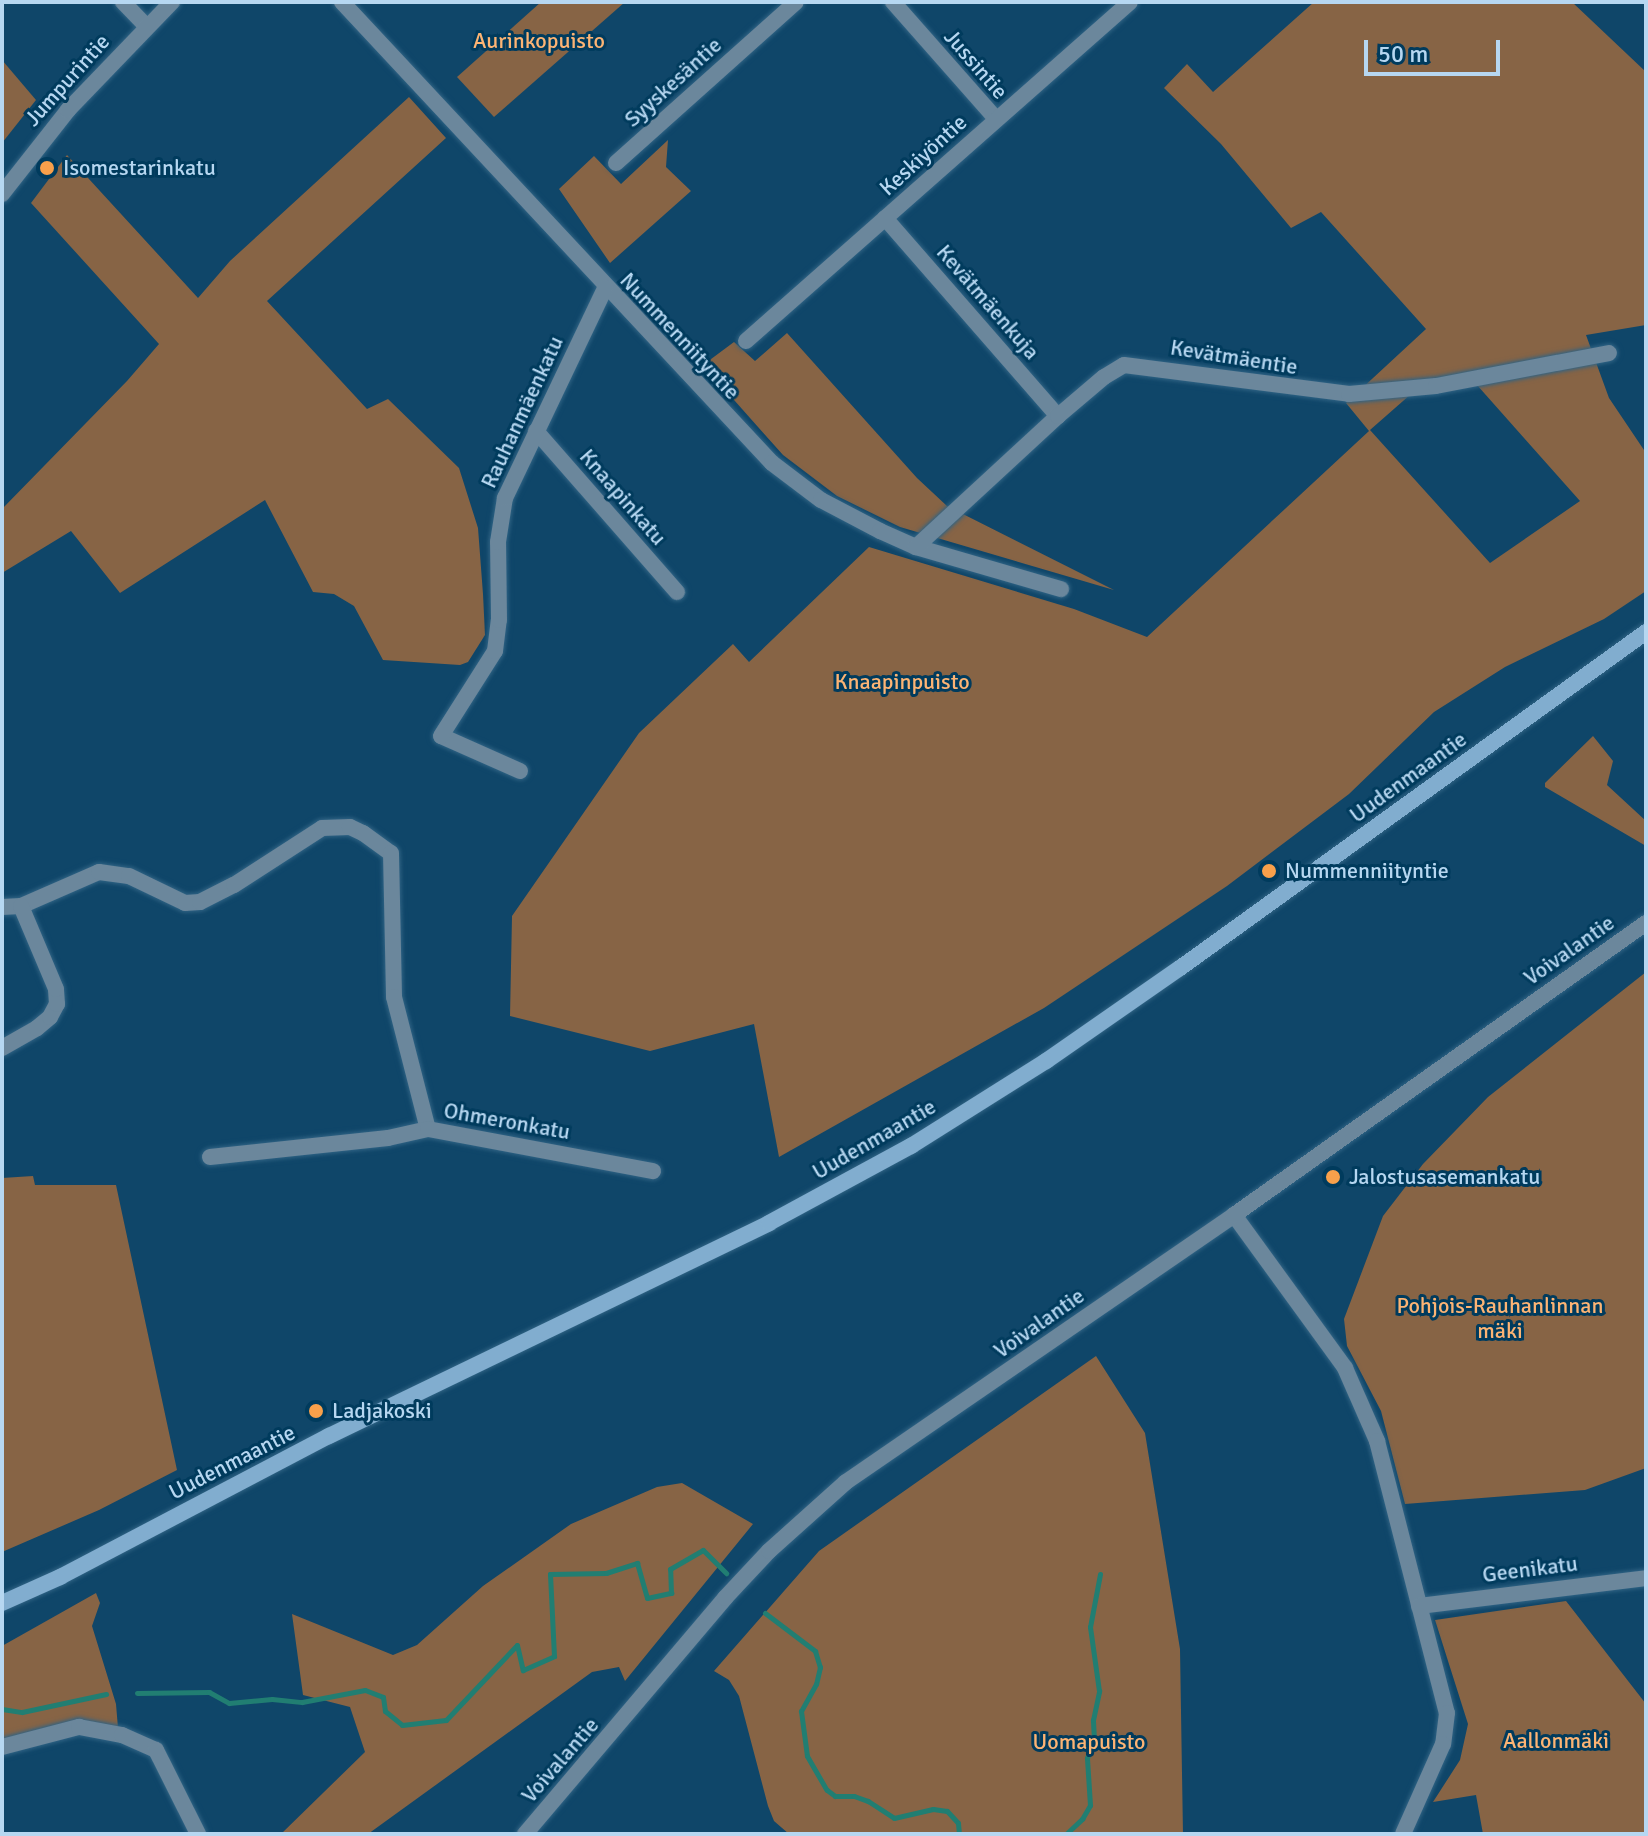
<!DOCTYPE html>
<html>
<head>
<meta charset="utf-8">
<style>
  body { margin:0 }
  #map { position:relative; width:1648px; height:1836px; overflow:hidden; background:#0f4669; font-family:Signika,sans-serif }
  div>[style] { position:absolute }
  .green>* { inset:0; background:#876445 }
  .stream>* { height:5px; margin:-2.5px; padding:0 2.5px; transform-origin:2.5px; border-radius:2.5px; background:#217e72 }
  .roads { filter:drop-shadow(0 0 2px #306384) drop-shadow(0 0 2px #306384) }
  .minor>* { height:16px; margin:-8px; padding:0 8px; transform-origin:8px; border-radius:8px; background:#6b879c }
  .tertiary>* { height:16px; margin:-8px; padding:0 8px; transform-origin:8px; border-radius:8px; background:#6b879c }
  .secondary>* { height:16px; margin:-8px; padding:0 8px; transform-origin:8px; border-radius:8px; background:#81adcf }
  .dots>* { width:22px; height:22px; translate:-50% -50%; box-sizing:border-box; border:4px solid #003b5d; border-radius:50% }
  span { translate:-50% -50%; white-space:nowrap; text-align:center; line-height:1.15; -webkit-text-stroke:6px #003b5d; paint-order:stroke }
  .park-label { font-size:22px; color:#fcb474 }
  .street-label { font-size:22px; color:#b6d7f1 }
  .poi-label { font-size:22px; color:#b6d7f1 }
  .left { translate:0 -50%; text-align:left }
  .frame { position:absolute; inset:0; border:4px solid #b6d7f1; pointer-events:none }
  .scale { position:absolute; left:1364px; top:40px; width:136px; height:36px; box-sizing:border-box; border:4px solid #b6d7f1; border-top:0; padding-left:10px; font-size:24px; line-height:28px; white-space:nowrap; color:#b6d7f1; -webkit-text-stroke:6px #003b5d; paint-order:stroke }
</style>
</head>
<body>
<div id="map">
  <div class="green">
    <div style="clip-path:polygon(541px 2px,625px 2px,494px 117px,457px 77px)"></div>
    <div style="clip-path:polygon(evenodd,1314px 2px,1572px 2px,1646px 72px,1646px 325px,1586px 335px,1609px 398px,1646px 453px,1646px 591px,1604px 619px,1505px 667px,1434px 712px,1349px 794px,1227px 886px,1044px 1008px,779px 1157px,754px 1024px,650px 1051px,510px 1016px,512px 916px,639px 733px,733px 644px,749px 662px,869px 547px,1074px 609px,1147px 637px,1369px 431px,1346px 403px,1426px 329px,1321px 212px,1291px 228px,1221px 144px,1164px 88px,1187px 64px,1213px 92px,1314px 2px,1477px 385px,1580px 501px,1490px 563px,1370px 430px,1411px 394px,1477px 385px)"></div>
    <div style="clip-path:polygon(2px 60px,36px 100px,2px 143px)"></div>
    <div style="clip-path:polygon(409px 97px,446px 138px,267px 301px,367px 409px,388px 399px,459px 468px,478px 528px,483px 594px,485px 635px,468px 662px,460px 665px,383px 660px,354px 606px,334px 594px,313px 592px,265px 500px,120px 593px,71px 531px,2px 573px,2px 509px,127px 381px,159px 344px,31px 203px,67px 155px,198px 298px,230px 261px)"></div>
    <div style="clip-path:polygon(668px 140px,666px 167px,691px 191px,610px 263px,559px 189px,594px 156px,621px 184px)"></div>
    <div style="clip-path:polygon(787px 333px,917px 478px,947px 506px,1114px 590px,900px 527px,837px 496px,783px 455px,703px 365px,734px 342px,755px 361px)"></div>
    <div style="clip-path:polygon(1593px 736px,1613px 761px,1607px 785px,1646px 821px,1646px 846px,1545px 787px,1545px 783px)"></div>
    <div style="clip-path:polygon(1646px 972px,1646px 1468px,1585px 1490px,1405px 1504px,1381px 1411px,1347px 1346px,1344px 1319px,1383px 1216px,1423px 1164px,1488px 1097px)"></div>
    <div style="clip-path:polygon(33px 1176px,35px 1185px,116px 1185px,177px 1470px,99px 1510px,2px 1552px,2px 1178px)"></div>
    <div style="clip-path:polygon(1096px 1356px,1145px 1433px,1180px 1649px,1183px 1834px,789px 1834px,774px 1821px,768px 1806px,739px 1696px,729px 1680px,714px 1671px,819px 1551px)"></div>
    <div style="clip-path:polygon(682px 1483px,753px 1524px,625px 1681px,619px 1667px,592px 1672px,368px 1834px,281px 1834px,365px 1752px,350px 1707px,303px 1695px,292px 1614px,393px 1655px,417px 1645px,483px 1586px,571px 1524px,657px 1487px)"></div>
    <div style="clip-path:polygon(96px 1593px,100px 1603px,92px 1626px,116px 1704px,118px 1728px,2px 1745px,2px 1646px)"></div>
    <div style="clip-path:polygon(1566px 1601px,1646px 1704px,1646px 1834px,1483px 1834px,1476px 1795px,1433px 1802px,1460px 1760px,1468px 1724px,1435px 1620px)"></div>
  </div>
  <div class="stream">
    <div style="left:765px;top:1613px;width:63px;rotate:37.2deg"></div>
    <div style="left:815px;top:1651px;width:17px;rotate:73deg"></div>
    <div style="left:820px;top:1667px;width:17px;rotate:103deg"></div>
    <div style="left:816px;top:1684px;width:31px;rotate:119deg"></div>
    <div style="left:801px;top:1711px;width:45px;rotate:82.4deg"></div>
    <div style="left:807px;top:1756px;width:39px;rotate:60deg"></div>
    <div style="left:827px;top:1790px;width:10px;rotate:37deg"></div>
    <div style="left:835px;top:1796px;width:19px"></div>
    <div style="left:854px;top:1796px;width:15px;rotate:20deg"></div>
    <div style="left:868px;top:1801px;width:31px;rotate:33deg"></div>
    <div style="left:894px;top:1818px;width:40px;rotate:-13deg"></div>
    <div style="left:933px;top:1809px;width:14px;rotate:8deg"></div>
    <div style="left:947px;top:1811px;width:16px;rotate:47deg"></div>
    <div style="left:958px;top:1823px;width:11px;rotate:85deg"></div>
    <div style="left:137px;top:1693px;width:72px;rotate:-0.8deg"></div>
    <div style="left:209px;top:1692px;width:23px;rotate:29deg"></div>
    <div style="left:229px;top:1703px;width:43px;rotate:-5.3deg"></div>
    <div style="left:272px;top:1699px;width:30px;rotate:6deg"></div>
    <div style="left:302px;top:1702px;width:64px;rotate:-10.8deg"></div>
    <div style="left:365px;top:1690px;width:19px;rotate:21deg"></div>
    <div style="left:383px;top:1697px;width:14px;rotate:82deg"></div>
    <div style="left:385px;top:1711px;width:22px;rotate:39deg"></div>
    <div style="left:402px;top:1725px;width:44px;rotate:-6.5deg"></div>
    <div style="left:446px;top:1720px;width:103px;rotate:-46.6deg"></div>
    <div style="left:517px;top:1645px;width:26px;rotate:77deg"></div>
    <div style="left:523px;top:1670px;width:34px;rotate:-24deg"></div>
    <div style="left:554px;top:1656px;width:82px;rotate:-92.8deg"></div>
    <div style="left:550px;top:1574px;width:56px;rotate:-1deg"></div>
    <div style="left:606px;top:1573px;width:33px;rotate:-18deg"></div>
    <div style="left:637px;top:1563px;width:36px;rotate:74deg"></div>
    <div style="left:647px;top:1598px;width:25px;rotate:-12deg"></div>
    <div style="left:671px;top:1593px;width:24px;rotate:-92deg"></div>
    <div style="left:670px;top:1569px;width:38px;rotate:-30deg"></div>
    <div style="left:703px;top:1550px;width:33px;rotate:45deg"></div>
    <div style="left:2px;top:1709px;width:20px;rotate:9deg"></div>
    <div style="left:22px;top:1712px;width:86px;rotate:-12.1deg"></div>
    <div style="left:1067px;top:1833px;width:21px;rotate:-43deg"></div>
    <div style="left:1082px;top:1819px;width:16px;rotate:-60deg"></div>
    <div style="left:1090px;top:1805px;width:47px;rotate:-93.7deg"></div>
    <div style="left:1087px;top:1758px;width:19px;rotate:-69deg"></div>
    <div style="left:1094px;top:1740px;width:20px;rotate:-93deg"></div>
    <div style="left:1093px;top:1720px;width:30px;rotate:-78deg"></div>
    <div style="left:1099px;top:1691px;width:65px;rotate:-98deg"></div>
    <div style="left:1090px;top:1627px;width:54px;rotate:-79.3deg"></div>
  </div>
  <div class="roads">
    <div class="minor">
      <div style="left:123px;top:2px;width:33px;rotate:46deg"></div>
      <div style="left:342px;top:2px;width:630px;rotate:46.99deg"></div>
      <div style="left:772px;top:463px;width:61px;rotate:37.1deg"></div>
      <div style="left:821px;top:500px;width:67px;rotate:27.7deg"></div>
      <div style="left:880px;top:531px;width:39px;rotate:24deg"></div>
      <div style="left:916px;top:547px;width:151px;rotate:16.2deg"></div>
      <div style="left:893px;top:2px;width:156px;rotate:48.6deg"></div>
      <div style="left:616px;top:163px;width:241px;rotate:-41.8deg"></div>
      <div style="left:885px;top:218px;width:263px;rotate:48.9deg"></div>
      <div style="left:746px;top:341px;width:512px;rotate:-41.44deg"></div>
      <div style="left:536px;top:431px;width:214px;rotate:48.8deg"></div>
      <div style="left:916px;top:547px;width:193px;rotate:-42.7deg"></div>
      <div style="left:1058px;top:416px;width:60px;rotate:-40.3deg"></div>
      <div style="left:1104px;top:377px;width:23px;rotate:-31deg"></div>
      <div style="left:1124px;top:365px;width:227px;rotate:7.3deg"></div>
      <div style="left:1349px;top:394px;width:87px;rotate:-5.3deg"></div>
      <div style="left:1436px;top:386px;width:176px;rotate:-10.8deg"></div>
      <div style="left:520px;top:771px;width:86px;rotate:-156.1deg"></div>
      <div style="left:441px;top:736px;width:101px;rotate:-57.6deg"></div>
      <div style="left:495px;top:651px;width:31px;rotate:-83deg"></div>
      <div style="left:499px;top:620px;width:78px;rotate:-90.7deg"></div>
      <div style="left:498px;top:542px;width:45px;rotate:-81deg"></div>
      <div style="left:505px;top:498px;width:233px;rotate:-64.5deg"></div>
      <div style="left:2px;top:907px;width:19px;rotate:-3deg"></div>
      <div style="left:21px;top:906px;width:85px;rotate:-23.6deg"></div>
      <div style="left:99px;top:872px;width:30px;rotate:8deg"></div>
      <div style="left:129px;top:876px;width:62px;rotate:25.7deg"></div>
      <div style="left:185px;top:903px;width:15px;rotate:-4deg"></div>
      <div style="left:200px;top:902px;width:38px;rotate:-27deg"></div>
      <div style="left:234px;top:885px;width:105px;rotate:-32.9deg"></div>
      <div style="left:322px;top:828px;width:28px;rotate:-2deg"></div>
      <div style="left:350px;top:827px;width:14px;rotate:25deg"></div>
      <div style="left:363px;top:833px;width:34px;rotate:36deg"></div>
      <div style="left:391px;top:853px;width:144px;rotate:88.8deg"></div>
      <div style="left:394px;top:997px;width:136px;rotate:75.6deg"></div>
      <div style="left:2px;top:1048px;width:40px;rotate:-29.7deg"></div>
      <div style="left:37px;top:1028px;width:17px;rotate:-40deg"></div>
      <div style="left:50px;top:1017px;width:15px;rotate:-62deg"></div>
      <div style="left:57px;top:1004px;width:15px;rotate:-94deg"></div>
      <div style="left:56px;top:989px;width:90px;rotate:-112.9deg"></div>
      <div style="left:210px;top:1157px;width:179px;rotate:-6.1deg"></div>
      <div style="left:388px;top:1138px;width:41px;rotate:-12.7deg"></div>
      <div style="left:428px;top:1129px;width:229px;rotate:10.6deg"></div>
      <div style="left:1234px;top:1215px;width:189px;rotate:54deg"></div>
      <div style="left:1345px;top:1368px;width:80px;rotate:66.3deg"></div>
      <div style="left:1377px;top:1441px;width:281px;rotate:75.6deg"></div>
      <div style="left:1447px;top:1713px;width:31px;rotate:97deg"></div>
      <div style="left:1443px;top:1744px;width:98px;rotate:114deg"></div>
      <div style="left:1419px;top:1606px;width:229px;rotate:-7deg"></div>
      <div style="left:2px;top:1747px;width:80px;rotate:-14.6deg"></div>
      <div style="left:79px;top:1727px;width:44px;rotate:10.5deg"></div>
      <div style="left:122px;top:1735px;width:37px;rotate:24deg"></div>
      <div style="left:156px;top:1750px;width:94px;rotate:63.4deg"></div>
    </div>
    <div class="tertiary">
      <div style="left:2px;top:194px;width:107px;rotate:-51.8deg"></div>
      <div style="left:68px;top:110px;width:150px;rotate:-46.1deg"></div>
      <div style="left:525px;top:1834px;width:309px;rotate:-49.7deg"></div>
      <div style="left:725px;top:1598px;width:64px;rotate:-46.9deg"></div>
      <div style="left:769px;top:1551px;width:103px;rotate:-41.9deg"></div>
      <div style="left:846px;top:1482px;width:471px;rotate:-34.5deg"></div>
      <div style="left:1234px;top:1215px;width:505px;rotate:-35.33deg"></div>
    </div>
    <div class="secondary">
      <div style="left:2px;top:1603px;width:64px;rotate:-24.1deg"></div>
      <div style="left:60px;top:1577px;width:304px;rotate:-27.7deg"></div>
      <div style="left:329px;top:1436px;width:489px;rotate:-25.8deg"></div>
      <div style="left:769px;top:1223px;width:162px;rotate:-28.5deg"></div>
      <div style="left:911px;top:1146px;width:160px;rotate:-32.2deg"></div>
      <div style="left:1046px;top:1061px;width:163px;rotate:-34.8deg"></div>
      <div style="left:1180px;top:968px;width:575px;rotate:-35.79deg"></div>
    </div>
  </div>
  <div class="dots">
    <div style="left:47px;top:168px;background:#f8a04b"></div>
    <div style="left:1269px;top:871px;background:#f8a04b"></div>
    <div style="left:1333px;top:1177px;background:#f8a04b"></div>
    <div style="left:316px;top:1411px;background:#f8a04b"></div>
  </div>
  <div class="park-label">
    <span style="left:539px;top:41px">Aurinkopuisto</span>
    <span style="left:902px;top:682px">Knaapinpuisto</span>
    <span style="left:1500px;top:1318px">Pohjois-Rauhanlinnan<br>mäki</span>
    <span style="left:1556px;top:1741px">Aallonmäki</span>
    <span style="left:1089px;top:1742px">Uomapuisto</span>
  </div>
  <div class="street-label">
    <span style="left:976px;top:64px;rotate:49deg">Jussintie</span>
    <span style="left:67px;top:80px;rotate:-48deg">Jumpurintie</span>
    <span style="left:673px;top:82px;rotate:-42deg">Syyskesäntie</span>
    <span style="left:923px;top:155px;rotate:-42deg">Keskiyöntie</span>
    <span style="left:988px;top:302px;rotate:49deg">Kevätmäenkuja</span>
    <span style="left:680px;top:336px;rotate:47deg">Nummenniityntie</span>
    <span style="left:1234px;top:357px;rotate:9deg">Kevätmäentie</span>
    <span style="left:522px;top:412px;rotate:-65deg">Rauhanmäenkatu</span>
    <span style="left:623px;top:497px;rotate:49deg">Knaapinkatu</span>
    <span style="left:1408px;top:777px;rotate:-36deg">Uudenmaantie</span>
    <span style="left:1569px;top:950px;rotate:-35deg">Voivalantie</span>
    <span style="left:507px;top:1121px;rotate:10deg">Ohmeronkatu</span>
    <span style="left:874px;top:1139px;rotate:-30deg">Uudenmaantie</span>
    <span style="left:1039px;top:1323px;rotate:-35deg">Voivalantie</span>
    <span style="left:232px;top:1462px;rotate:-27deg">Uudenmaantie</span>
    <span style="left:1530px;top:1569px;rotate:-7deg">Geenikatu</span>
    <span style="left:560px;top:1760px;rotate:-49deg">Voivalantie</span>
  </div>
  <div class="poi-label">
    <span class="left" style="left:63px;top:168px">Isomestarinkatu</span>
    <span class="left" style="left:1285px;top:871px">Nummenniityntie</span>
    <span class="left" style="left:1349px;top:1177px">Jalostusasemankatu</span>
    <span class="left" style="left:332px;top:1411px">Ladjakoski</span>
  </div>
  <div class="frame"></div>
  <div class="scale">50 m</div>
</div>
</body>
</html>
